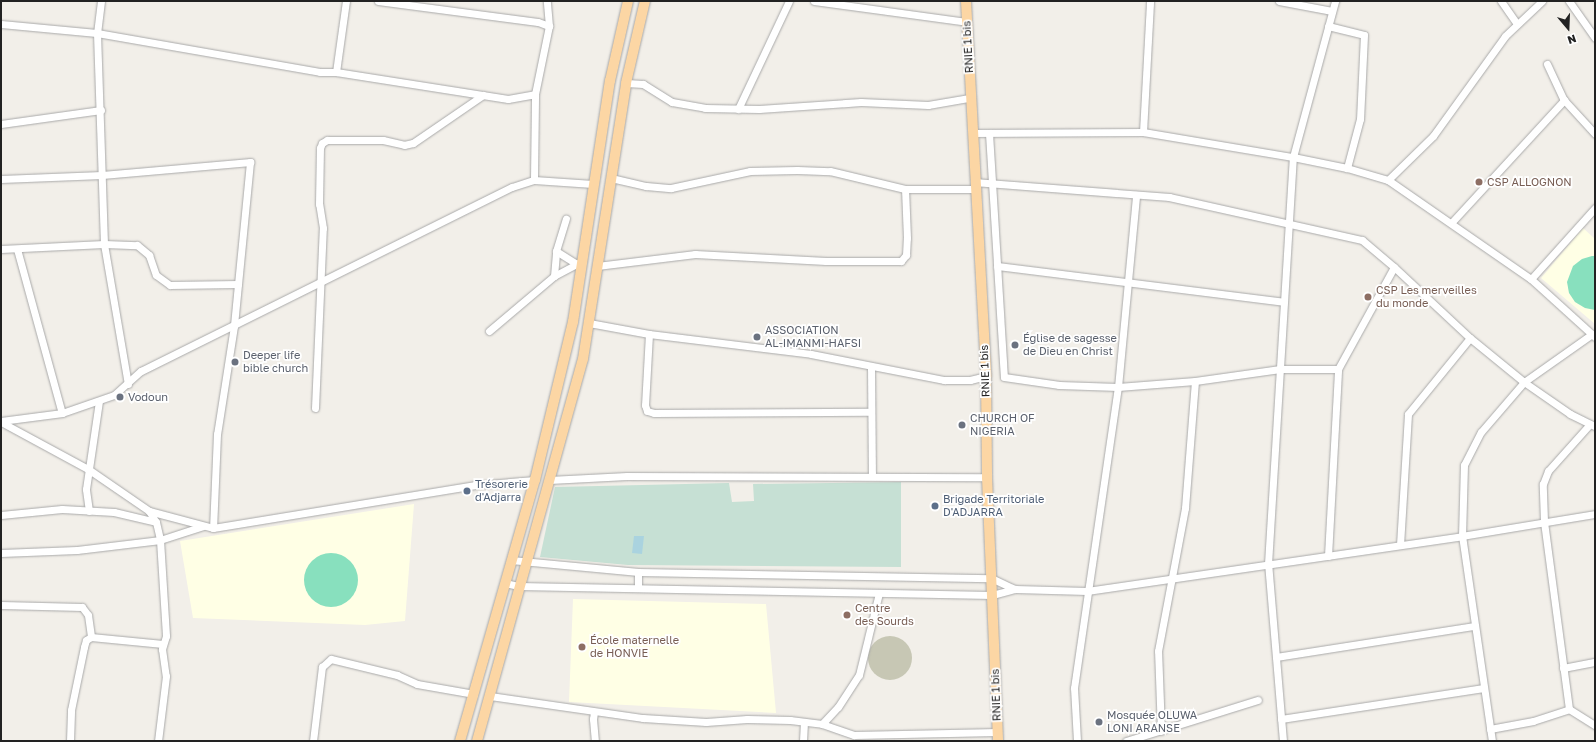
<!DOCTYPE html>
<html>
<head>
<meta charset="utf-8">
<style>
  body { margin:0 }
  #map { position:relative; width:1596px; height:742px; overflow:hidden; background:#f2efe9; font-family:"Golos Text",sans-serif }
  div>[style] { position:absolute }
  .education>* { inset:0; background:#ffffe5 }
  .construction>* { inset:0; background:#c7c7b4 }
  .round { border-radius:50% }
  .wetland>* { inset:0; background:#c6e0d4 }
  .pitch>* { inset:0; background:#88e0be }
  .water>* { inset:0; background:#aad3df }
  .roads { filter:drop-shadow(0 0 1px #a9a9a9) drop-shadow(0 0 1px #a9a9a9) }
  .minor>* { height:7px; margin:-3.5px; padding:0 3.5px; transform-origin:3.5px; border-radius:3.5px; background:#fff }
  .primary>* { height:10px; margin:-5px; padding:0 5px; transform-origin:5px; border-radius:5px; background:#fcd6a4 }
  .dots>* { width:11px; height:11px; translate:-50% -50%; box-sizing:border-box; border:2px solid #fff; border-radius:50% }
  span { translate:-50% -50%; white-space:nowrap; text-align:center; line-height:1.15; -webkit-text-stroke:3.5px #fff; paint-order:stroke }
  .street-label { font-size:11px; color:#222 }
  .education-label { font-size:11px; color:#785e54 }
  .left { translate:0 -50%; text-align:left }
  .worship-label { font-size:11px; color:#5b616d }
  .service-label { font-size:11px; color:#4e5e75 }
  .frame { position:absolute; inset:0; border:2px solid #222; pointer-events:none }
  .north { position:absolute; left:1548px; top:8px; width:40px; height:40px; -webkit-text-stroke:3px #fff; paint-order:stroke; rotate:161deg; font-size:11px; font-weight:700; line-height:16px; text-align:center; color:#222 }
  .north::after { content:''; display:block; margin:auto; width:14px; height:18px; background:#222; clip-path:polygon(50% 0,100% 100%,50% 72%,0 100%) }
</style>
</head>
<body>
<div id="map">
  <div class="education">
    <div style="clip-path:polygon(1583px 228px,1595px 239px,1595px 324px,1541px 278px)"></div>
    <div style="clip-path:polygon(414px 504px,405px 621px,365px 625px,193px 618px,180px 541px)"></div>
    <div style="clip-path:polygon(573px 599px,766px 604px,776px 713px,569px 702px)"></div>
  </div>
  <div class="construction">
    <div class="round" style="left:868px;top:636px;width:44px;height:44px"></div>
  </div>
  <div class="wetland">
    <div style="clip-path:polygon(901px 482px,901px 567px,628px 565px,540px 557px,555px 487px,729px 483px,732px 502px,754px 501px,753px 484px)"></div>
  </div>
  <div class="pitch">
    <div style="clip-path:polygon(1592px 256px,1595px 256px,1595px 310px,1585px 308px,1575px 302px,1569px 293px,1567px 282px,1573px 266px,1582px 259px)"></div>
    <div class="round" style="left:304px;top:553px;width:54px;height:54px"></div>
  </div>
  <div class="water">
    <div style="clip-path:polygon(634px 536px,644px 536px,642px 554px,632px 553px)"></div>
  </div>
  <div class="roads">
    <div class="minor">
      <div style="left:101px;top:1px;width:32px;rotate:97deg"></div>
      <div style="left:97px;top:33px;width:211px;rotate:88.1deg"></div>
      <div style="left:104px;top:244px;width:142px;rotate:80.3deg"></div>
      <div style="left:378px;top:1px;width:161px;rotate:7.5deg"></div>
      <div style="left:538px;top:22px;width:12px;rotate:20deg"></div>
      <div style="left:814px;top:1px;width:154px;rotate:7.8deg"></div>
      <div style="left:1279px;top:1px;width:54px;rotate:10.7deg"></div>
      <div style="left:1501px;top:1px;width:28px;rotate:55deg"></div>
      <div style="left:1569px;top:1px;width:45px;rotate:54.9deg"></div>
      <div style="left:1px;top:24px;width:96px;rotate:5.4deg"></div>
      <div style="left:97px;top:33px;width:226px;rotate:9.9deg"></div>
      <div style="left:320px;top:72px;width:16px"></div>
      <div style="left:336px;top:72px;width:174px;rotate:8.9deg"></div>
      <div style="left:508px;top:99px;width:27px;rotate:-10deg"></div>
      <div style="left:1328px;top:26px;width:37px;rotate:14deg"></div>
      <div style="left:1364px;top:35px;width:84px;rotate:92.7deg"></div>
      <div style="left:1360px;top:119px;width:51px;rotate:104.9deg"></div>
      <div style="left:1547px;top:64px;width:40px;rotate:65deg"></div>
      <div style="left:1564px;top:100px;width:46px;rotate:47.6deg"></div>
      <div style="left:336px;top:72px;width:72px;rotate:-82deg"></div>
      <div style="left:626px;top:83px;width:17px;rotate:3deg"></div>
      <div style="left:643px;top:84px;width:34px;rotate:32deg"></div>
      <div style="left:672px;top:102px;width:34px;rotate:10deg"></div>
      <div style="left:705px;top:108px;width:54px;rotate:1.1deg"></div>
      <div style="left:759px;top:109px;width:102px;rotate:-3.9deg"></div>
      <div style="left:861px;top:102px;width:67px;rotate:2.6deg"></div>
      <div style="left:928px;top:105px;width:42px;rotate:-9.7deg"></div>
      <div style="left:738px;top:109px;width:119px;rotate:-64.7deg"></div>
      <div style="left:1px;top:124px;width:101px;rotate:-8deg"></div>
      <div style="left:1143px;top:132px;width:131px;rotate:-86.9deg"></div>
      <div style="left:972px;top:133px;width:171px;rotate:-0.3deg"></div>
      <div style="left:1143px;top:132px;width:152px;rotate:9.5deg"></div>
      <div style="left:1293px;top:157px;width:55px;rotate:11.5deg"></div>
      <div style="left:1347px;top:168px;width:43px;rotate:16.3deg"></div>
      <div style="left:1388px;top:180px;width:174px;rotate:34.7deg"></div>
      <div style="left:1531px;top:279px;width:86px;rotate:42.2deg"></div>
      <div style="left:989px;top:133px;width:244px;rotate:86.5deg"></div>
      <div style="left:1004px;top:377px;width:56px;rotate:8.3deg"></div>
      <div style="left:1059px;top:385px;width:59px;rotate:1.9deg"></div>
      <div style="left:1118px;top:387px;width:77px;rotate:-4.5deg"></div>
      <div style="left:1195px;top:381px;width:86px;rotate:-8deg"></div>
      <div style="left:1280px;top:369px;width:58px"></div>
      <div style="left:611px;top:178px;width:36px;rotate:13deg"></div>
      <div style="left:646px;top:186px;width:25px;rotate:5deg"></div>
      <div style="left:671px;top:188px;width:81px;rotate:-12.1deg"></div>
      <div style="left:750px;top:171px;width:47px;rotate:-1.2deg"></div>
      <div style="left:797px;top:170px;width:33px;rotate:2deg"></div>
      <div style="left:830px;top:171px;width:77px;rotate:13.5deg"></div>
      <div style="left:905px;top:189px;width:69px"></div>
      <div style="left:1px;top:179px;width:101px;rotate:-2.3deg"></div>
      <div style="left:102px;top:175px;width:149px;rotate:-5deg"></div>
      <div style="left:250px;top:162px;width:165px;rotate:95.6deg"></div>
      <div style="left:234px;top:326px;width:109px;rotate:98.9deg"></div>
      <div style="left:217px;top:434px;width:94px;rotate:92.4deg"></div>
      <div style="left:534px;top:180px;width:86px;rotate:-89.3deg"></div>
      <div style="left:535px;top:94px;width:69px;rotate:-78.4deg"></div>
      <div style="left:549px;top:26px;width:25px;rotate:-95deg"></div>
      <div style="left:1388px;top:180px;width:63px;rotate:-44.4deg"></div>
      <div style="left:1433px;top:136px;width:123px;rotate:-54.2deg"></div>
      <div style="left:1505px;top:36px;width:51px;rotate:-43.4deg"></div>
      <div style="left:974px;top:182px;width:196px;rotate:4.4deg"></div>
      <div style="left:1169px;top:197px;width:198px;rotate:12.6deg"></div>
      <div style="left:1362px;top:240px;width:42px;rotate:40.2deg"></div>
      <div style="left:1394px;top:267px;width:104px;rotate:43.1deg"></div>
      <div style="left:1470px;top:338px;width:70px;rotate:39.2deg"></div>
      <div style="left:1524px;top:382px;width:56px;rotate:34.8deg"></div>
      <div style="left:1570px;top:414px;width:28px;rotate:26deg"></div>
      <div style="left:1452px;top:222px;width:166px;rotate:-47.4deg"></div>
      <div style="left:1px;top:249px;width:103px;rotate:-2.8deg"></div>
      <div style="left:104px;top:244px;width:33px;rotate:2deg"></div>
      <div style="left:137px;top:245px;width:16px;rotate:40deg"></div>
      <div style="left:149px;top:255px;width:21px;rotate:71deg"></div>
      <div style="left:156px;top:275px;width:17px;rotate:36deg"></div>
      <div style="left:170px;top:285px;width:68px;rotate:-0.8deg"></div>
      <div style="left:17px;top:249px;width:170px;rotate:74.7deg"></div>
      <div style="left:556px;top:251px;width:22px;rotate:32deg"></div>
      <div style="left:597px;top:266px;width:99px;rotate:-7deg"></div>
      <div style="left:695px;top:254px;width:131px;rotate:3.1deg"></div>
      <div style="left:826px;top:261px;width:75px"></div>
      <div style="left:901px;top:261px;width:8px;rotate:-50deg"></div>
      <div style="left:906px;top:255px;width:17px;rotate:-87deg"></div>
      <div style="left:907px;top:238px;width:49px;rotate:-92.3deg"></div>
      <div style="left:997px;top:266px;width:289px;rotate:7.1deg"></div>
      <div style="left:554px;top:276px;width:25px;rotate:-85deg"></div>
      <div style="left:556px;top:251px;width:34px;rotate:-73deg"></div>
      <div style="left:1531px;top:279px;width:96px;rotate:-48deg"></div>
      <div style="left:589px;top:323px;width:61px;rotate:10.4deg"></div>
      <div style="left:649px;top:334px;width:163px;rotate:7deg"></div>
      <div style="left:811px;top:354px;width:136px;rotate:11.1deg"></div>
      <div style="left:944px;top:380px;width:26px"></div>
      <div style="left:970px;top:380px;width:16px;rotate:-14deg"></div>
      <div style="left:489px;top:331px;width:85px;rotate:-40.2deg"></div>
      <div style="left:554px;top:276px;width:32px;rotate:-28deg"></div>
      <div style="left:649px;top:334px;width:71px;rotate:93.2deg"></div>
      <div style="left:645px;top:405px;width:6px;rotate:72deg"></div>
      <div style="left:647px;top:411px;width:7px;rotate:16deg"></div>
      <div style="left:654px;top:413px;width:217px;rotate:-0.3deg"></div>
      <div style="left:871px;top:367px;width:108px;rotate:89.5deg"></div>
      <div style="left:315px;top:408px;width:180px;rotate:-87.5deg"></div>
      <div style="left:323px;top:228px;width:24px;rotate:-99deg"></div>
      <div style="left:319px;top:204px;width:56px;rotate:-89deg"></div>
      <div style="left:320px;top:148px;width:5px;rotate:-68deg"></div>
      <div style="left:322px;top:143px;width:6px;rotate:-31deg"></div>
      <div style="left:327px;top:140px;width:56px"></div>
      <div style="left:383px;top:140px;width:22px;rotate:13deg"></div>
      <div style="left:404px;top:145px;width:9px;rotate:-13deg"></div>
      <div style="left:413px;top:143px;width:85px;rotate:-34.4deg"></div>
      <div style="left:1px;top:421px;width:62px;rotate:-7.5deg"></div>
      <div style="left:62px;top:413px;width:55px;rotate:-19.1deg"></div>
      <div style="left:114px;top:395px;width:36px;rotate:-42deg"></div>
      <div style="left:141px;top:371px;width:414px;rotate:-26.4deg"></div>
      <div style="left:512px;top:187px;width:23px;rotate:-18deg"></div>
      <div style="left:534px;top:180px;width:59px;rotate:3.9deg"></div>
      <div style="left:1px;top:422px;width:99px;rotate:28.4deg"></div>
      <div style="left:88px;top:469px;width:74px;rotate:34.5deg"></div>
      <div style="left:149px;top:511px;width:66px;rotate:14.9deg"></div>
      <div style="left:213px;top:528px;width:266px;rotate:-9.3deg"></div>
      <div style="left:475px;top:485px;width:60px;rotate:-4.8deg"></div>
      <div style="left:549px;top:480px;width:78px;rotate:-2.9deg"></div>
      <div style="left:627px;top:476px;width:360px;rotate:0.2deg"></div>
      <div style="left:89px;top:511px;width:22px;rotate:-98deg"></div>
      <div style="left:86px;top:489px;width:89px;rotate:-81.6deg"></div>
      <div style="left:149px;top:511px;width:13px;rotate:58deg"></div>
      <div style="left:156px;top:522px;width:18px;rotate:77deg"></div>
      <div style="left:160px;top:540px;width:96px;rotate:86.4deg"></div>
      <div style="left:166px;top:636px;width:14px;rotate:107deg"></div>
      <div style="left:162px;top:649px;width:27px;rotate:82deg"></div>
      <div style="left:166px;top:676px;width:65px;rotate:97deg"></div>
      <div style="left:1px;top:515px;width:61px;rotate:-5.6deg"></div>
      <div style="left:62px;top:509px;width:52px;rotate:3.3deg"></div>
      <div style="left:114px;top:512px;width:43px;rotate:13.4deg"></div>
      <div style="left:1400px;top:545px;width:131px;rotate:-86.5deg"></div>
      <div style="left:1408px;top:414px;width:98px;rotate:-50.8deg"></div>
      <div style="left:1px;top:553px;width:76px;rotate:-2.3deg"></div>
      <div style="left:77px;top:550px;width:84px;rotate:-6.9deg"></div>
      <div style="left:160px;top:540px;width:45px;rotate:-18deg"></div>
      <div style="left:1328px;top:556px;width:187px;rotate:-86.9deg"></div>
      <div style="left:1338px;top:369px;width:116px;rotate:-61.2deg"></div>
      <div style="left:511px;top:560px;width:128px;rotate:5.4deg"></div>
      <div style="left:638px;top:572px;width:353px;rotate:1deg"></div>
      <div style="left:991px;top:578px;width:26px;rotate:25deg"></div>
      <div style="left:638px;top:572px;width:16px;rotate:90deg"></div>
      <div style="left:505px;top:583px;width:13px;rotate:13deg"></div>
      <div style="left:518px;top:586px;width:474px;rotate:1.1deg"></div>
      <div style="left:992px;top:595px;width:24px;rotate:-15deg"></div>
      <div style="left:1015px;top:589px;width:72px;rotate:1.6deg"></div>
      <div style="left:1087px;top:591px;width:379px;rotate:-8.3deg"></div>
      <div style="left:1462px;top:536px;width:135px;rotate:-9.4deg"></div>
      <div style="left:1px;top:605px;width:81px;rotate:1.4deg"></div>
      <div style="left:82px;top:607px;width:10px;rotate:53deg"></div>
      <div style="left:88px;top:615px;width:22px;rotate:82deg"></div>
      <div style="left:91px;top:637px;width:72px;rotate:5.6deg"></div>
      <div style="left:1276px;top:657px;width:201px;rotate:-8.9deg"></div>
      <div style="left:1563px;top:668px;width:33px;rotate:-11deg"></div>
      <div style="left:490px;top:696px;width:155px;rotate:8.2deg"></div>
      <div style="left:643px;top:718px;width:63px;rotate:3.6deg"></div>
      <div style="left:706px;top:722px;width:41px;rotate:-4.2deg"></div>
      <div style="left:747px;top:719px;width:43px;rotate:1.3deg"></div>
      <div style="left:790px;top:720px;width:32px;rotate:7deg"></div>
      <div style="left:822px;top:724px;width:34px;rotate:19deg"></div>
      <div style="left:854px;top:735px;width:144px;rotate:-1.2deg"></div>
      <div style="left:1569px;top:709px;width:190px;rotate:-97.6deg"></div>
      <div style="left:1544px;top:521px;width:37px;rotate:-92deg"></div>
      <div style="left:1543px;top:484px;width:14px;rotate:-69deg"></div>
      <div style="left:1548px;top:471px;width:63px;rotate:-48.2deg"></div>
      <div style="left:1569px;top:709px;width:31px;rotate:32deg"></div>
      <div style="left:594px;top:712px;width:7px;rotate:98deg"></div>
      <div style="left:593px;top:719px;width:22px;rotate:85deg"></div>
      <div style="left:1281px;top:719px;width:205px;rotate:-8.7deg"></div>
      <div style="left:822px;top:724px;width:23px;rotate:-47deg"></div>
      <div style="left:838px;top:707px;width:38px;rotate:-57deg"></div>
      <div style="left:859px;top:675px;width:84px;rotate:-76.3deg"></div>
      <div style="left:1490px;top:729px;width:44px;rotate:-10.5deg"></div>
      <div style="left:1533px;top:721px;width:38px;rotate:-18deg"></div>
      <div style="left:1161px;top:731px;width:80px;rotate:-92.1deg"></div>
      <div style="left:1158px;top:651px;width:146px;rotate:-79.3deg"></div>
      <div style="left:1185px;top:508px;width:127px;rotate:-85.5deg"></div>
      <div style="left:70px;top:741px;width:31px;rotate:-88deg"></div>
      <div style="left:71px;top:710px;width:64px;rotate:-78.3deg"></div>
      <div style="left:84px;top:647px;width:7px;rotate:-74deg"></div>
      <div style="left:86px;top:640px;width:6px;rotate:-31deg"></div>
      <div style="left:313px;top:741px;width:75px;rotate:-83.1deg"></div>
      <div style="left:322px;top:667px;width:12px;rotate:-42deg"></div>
      <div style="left:331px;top:659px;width:68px;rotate:13.6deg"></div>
      <div style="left:397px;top:675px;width:22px;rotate:24deg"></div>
      <div style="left:417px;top:684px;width:58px;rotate:10deg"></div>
      <div style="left:803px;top:741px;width:18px;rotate:-87deg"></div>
      <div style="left:1077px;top:741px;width:53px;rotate:-93.2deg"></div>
      <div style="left:1074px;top:688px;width:304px;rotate:-81.7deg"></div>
      <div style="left:1118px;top:387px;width:193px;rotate:-84.6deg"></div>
      <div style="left:1126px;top:741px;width:138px;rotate:-17.3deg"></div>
      <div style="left:1283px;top:741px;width:178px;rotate:-94.8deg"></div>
      <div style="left:1268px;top:564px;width:408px;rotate:-86.5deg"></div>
      <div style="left:1293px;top:157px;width:162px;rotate:-74.9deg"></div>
      <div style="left:1492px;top:741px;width:207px;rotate:-98.3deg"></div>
      <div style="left:1462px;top:536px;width:71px;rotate:-88.4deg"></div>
      <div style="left:1464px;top:465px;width:37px;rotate:-63deg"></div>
      <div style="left:1481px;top:432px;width:66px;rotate:-49.3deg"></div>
      <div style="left:1524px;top:382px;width:83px;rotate:-35.2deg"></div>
    </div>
    <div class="primary">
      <div style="left:966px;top:1px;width:376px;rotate:86.9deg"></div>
      <div style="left:986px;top:376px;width:101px;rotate:89.4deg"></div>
      <div style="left:987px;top:477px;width:264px;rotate:87.6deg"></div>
      <div style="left:460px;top:741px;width:272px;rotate:-74deg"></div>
      <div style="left:535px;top:480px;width:163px;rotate:-76.5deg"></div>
      <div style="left:573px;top:322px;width:244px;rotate:-81.3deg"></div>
      <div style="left:610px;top:81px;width:82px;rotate:-77.3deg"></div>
      <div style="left:477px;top:741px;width:396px;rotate:-74.5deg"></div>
      <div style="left:583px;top:359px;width:279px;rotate:-81.1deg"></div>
      <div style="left:626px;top:83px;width:84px;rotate:-77deg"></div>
    </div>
  </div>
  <div class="dots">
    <div style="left:1479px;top:182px;background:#8d6e63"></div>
    <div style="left:1368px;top:297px;background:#8d6e63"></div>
    <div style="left:757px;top:337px;background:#6b7280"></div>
    <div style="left:1015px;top:345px;background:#6b7280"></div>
    <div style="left:235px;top:362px;background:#6b7280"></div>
    <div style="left:120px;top:397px;background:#6b7280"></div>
    <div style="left:962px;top:425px;background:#6b7280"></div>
    <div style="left:467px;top:491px;background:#5c6f8a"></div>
    <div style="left:935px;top:506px;background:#5c6f8a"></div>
    <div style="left:847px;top:615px;background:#8d6e63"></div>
    <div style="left:582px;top:647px;background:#8d6e63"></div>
    <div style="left:1099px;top:722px;background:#6b7280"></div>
  </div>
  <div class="street-label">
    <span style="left:968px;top:47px;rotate:-93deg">RNIE 1 bis</span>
    <span style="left:985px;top:371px;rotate:-92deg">RNIE 1 bis</span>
    <span style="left:996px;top:695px;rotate:-92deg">RNIE 1 bis</span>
  </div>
  <div class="education-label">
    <span class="left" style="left:1487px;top:182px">CSP ALLOGNON</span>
    <span class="left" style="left:1376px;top:297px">CSP Les merveilles<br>du monde</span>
    <span class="left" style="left:855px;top:615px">Centre<br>des Sourds</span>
    <span class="left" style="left:590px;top:647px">École maternelle<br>de HONVIE</span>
  </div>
  <div class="worship-label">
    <span class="left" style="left:765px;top:337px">ASSOCIATION<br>AL-IMANMI-HAFSI</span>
    <span class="left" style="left:1023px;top:345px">Église de sagesse<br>de Dieu en Christ</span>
    <span class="left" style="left:243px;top:362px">Deeper life<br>bible church</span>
    <span class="left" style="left:128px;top:397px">Vodoun</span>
    <span class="left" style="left:970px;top:425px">CHURCH OF<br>NIGERIA</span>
    <span class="left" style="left:1107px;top:722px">Mosquée OLUWA<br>LONI ARANSE</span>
  </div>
  <div class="service-label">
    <span class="left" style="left:475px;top:491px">Trésorerie<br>d'Adjarra</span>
    <span class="left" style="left:943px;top:506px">Brigade Territoriale<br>D'ADJARRA</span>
  </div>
  <div class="frame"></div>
  <div class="north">N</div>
</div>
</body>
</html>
